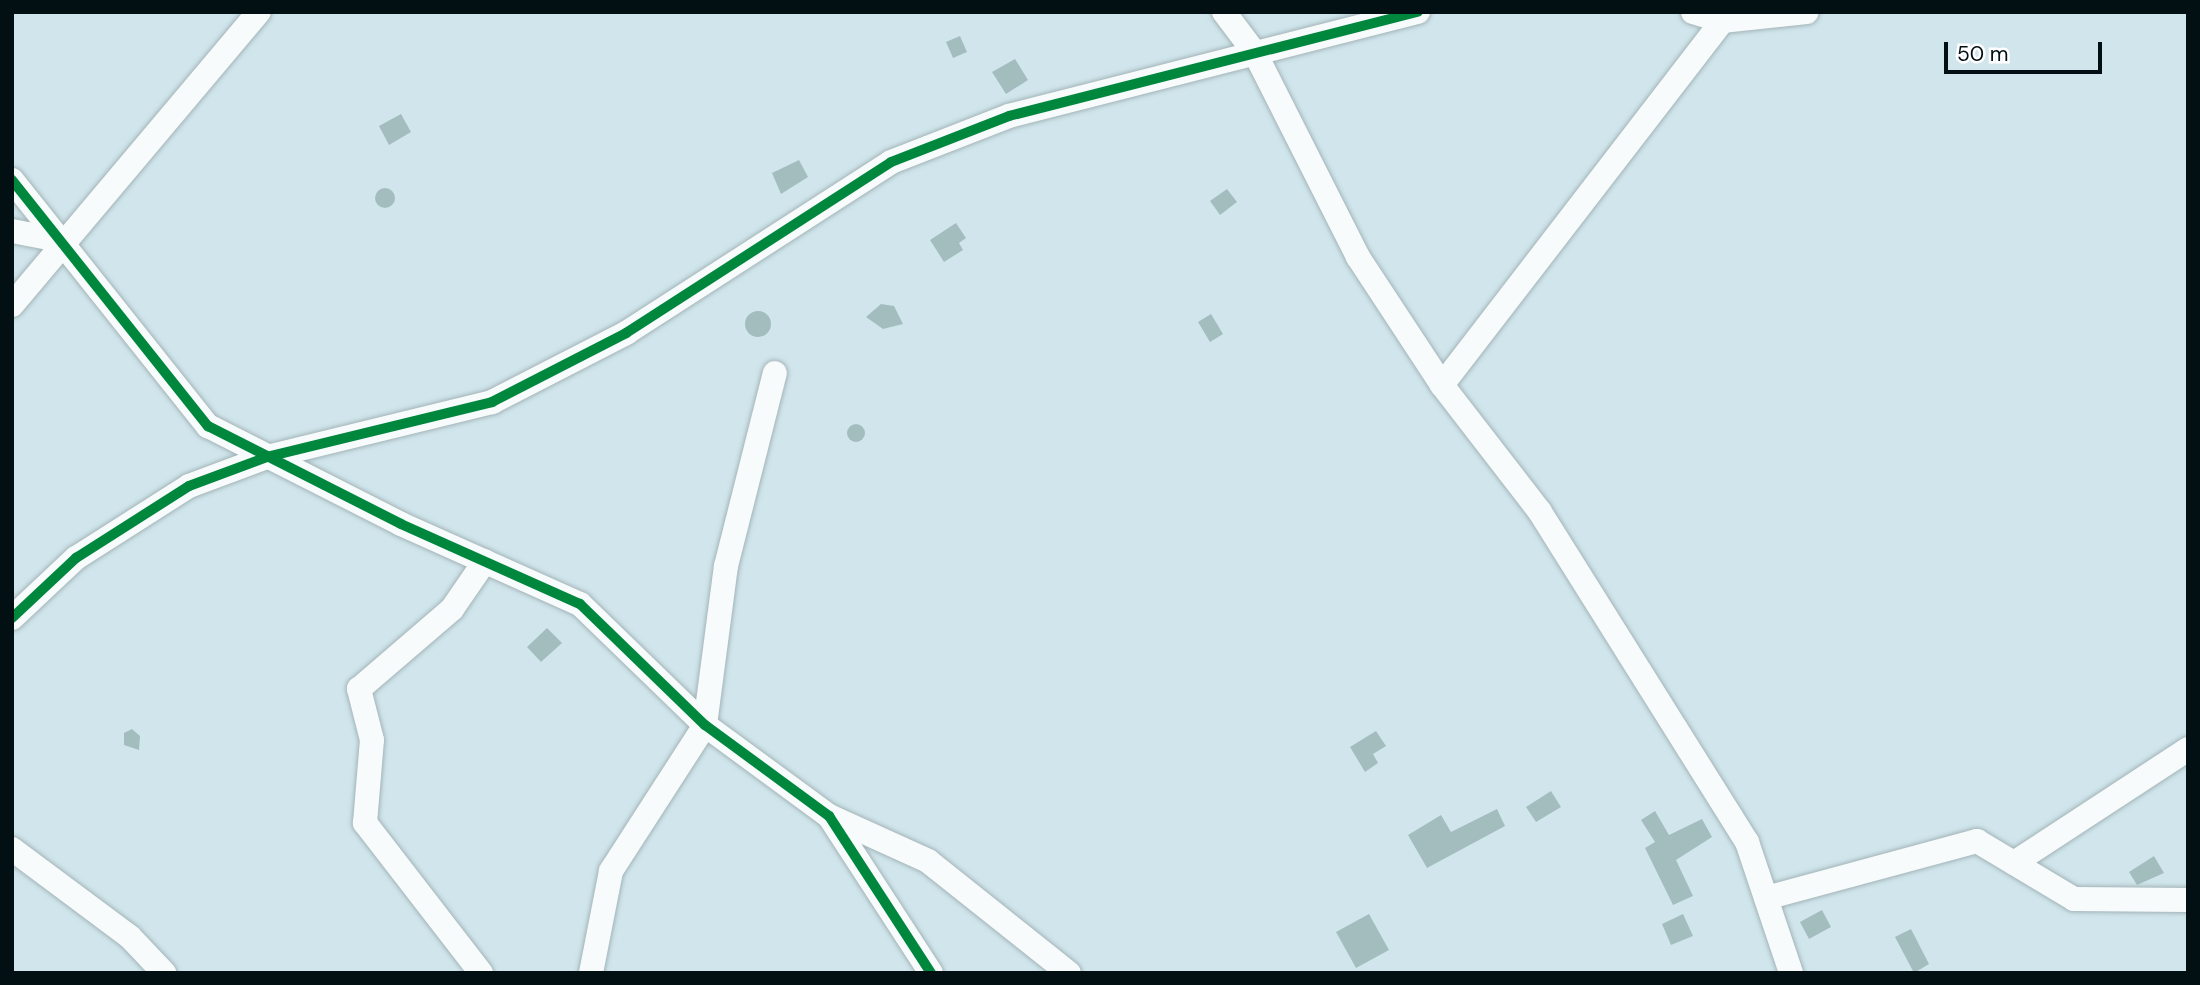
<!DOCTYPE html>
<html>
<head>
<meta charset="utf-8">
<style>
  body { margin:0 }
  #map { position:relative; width:2200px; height:985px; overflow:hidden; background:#d0e6ec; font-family:"DM Sans",sans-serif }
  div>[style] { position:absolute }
  .building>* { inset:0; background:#a3bdbf }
  .round { border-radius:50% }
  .roads { filter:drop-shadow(0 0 2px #a3b4b8) drop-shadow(0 0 2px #a3b4b8) }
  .minor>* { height:24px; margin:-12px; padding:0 12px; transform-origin:12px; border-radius:12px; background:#f8fbfc }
  .cycleway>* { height:10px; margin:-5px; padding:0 5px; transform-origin:5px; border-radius:5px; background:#00873e }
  span { translate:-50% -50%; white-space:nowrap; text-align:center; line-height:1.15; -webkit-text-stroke:5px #fff; paint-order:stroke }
  .frame { position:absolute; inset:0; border:14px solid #020f13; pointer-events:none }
  .scale { position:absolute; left:1944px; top:42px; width:158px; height:32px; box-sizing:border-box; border:4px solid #020f13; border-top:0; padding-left:9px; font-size:21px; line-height:24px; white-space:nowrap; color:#020f13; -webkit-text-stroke:5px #fff; paint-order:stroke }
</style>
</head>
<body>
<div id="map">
  <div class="building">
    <div style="clip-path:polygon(960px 36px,967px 52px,953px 58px,946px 42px)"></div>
    <div style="clip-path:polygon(1015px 59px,1028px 80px,1006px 94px,992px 72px)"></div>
    <div style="clip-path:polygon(401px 114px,411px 132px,389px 145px,379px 126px)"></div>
    <div style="clip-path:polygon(799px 160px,808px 177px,781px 194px,772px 173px)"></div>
    <div class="round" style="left:375px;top:188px;width:20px;height:20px"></div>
    <div style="clip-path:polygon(1227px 189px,1237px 202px,1220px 215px,1210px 201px)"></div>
    <div style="clip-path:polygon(956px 223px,966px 238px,959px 243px,963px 250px,944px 262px,930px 240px)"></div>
    <div style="clip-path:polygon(881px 304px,894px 306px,903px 324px,883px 329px,866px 317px)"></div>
    <div class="round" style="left:745px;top:311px;width:26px;height:26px"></div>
    <div style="clip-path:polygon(1211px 314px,1223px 334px,1210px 342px,1198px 322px)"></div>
    <div class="round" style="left:847px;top:424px;width:18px;height:18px"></div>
    <div style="clip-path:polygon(547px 628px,562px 643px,541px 662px,527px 647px)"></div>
    <div style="clip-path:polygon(132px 729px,140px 736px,139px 750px,124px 745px,124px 733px)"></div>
    <div style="clip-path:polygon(1376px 731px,1386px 746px,1373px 754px,1378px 763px,1365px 772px,1350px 747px)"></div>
    <div style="clip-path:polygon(1551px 791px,1561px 807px,1536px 822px,1526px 807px)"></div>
    <div style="clip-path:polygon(1497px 809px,1505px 826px,1427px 868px,1408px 835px,1441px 815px,1451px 832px)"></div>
    <div style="clip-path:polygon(1655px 811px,1669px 835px,1702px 819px,1712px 837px,1676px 860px,1693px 896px,1673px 905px,1645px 848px,1655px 842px,1641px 820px)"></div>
    <div style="clip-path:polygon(2154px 856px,2164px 873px,2137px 885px,2129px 872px)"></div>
    <div style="clip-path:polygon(1822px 910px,1831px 927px,1809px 939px,1800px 922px)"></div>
    <div style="clip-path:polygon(1369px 914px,1389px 950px,1356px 968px,1336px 932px)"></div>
    <div style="clip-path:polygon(1683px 914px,1693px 936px,1671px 945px,1662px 924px)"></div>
    <div style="clip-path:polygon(1911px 929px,1929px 964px,1914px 973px,1895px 937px)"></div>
  </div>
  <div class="roads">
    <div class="minor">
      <div style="left:1224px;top:12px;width:51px;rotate:52.9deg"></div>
      <div style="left:1255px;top:53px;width:229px;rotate:63.2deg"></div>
      <div style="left:1358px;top:257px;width:153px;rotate:56.7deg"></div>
      <div style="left:1442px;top:385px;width:160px;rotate:52.3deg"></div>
      <div style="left:1540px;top:512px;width:390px;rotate:57.9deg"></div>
      <div style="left:1747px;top:842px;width:138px;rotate:71.4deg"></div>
      <div style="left:1693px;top:12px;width:30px;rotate:17deg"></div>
      <div style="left:12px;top:180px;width:315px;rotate:51.5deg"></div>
      <div style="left:208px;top:426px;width:216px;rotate:26.9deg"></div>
      <div style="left:401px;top:524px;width:196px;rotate:24.1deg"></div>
      <div style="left:580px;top:604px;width:174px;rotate:44.1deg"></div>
      <div style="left:705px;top:725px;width:154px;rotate:36.3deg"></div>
      <div style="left:829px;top:816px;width:187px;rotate:57deg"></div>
      <div style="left:12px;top:231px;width:53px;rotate:10.9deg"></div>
      <div style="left:12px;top:305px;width:383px;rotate:-49.9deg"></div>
      <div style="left:1442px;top:385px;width:459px;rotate:-52.4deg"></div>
      <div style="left:1722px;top:21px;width:85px;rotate:-6deg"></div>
      <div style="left:12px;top:618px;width:88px;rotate:-43.2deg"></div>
      <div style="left:76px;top:558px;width:134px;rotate:-32.5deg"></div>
      <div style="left:189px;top:486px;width:83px;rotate:-20.4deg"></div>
      <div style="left:267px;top:457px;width:232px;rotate:-13.7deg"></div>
      <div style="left:492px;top:402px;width:151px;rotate:-27.2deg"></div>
      <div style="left:626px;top:333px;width:315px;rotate:-32.8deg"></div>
      <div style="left:891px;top:162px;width:127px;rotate:-21.3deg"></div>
      <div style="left:1009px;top:116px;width:422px;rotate:-14.3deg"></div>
      <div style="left:829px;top:816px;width:109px;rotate:24.4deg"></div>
      <div style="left:928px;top:861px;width:180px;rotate:38.5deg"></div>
      <div style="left:12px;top:849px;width:147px;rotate:36.7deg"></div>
      <div style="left:130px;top:937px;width:50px;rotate:46.6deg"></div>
      <div style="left:2014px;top:863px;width:208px;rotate:-33.2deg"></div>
      <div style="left:1766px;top:898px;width:219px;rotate:-15.1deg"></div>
      <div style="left:1977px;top:841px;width:113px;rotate:30.9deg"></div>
      <div style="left:2074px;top:899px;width:114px;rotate:0.5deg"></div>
      <div style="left:481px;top:973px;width:190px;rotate:-127.7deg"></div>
      <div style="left:365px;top:823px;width:83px;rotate:-85.2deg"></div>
      <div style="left:372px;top:740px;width:53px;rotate:-104.3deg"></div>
      <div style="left:359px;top:689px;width:123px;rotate:-40.7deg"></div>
      <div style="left:452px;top:609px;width:58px;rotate:-55.5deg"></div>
      <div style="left:591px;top:973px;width:104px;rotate:-78.9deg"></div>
      <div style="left:611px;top:871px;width:174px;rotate:-57.2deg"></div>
      <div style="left:705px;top:725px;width:160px;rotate:-82.5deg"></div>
      <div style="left:726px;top:566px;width:199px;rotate:-75.8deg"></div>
    </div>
  </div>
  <div class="cycleway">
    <div style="left:12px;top:180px;width:315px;rotate:51.5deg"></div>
    <div style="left:208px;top:426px;width:216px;rotate:26.9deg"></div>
    <div style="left:401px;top:524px;width:196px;rotate:24.1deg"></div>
    <div style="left:580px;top:604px;width:174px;rotate:44.1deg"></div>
    <div style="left:705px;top:725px;width:154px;rotate:36.3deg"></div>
    <div style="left:829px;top:816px;width:187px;rotate:57deg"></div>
    <div style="left:12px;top:618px;width:88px;rotate:-43.2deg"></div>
    <div style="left:76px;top:558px;width:134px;rotate:-32.5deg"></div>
    <div style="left:189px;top:486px;width:83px;rotate:-20.4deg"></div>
    <div style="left:267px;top:457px;width:232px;rotate:-13.7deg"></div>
    <div style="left:492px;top:402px;width:151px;rotate:-27.2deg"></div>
    <div style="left:626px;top:333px;width:315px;rotate:-32.8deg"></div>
    <div style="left:891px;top:162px;width:127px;rotate:-21.3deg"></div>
    <div style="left:1009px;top:116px;width:422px;rotate:-14.3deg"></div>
  </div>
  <div class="frame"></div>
  <div class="scale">50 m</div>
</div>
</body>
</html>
